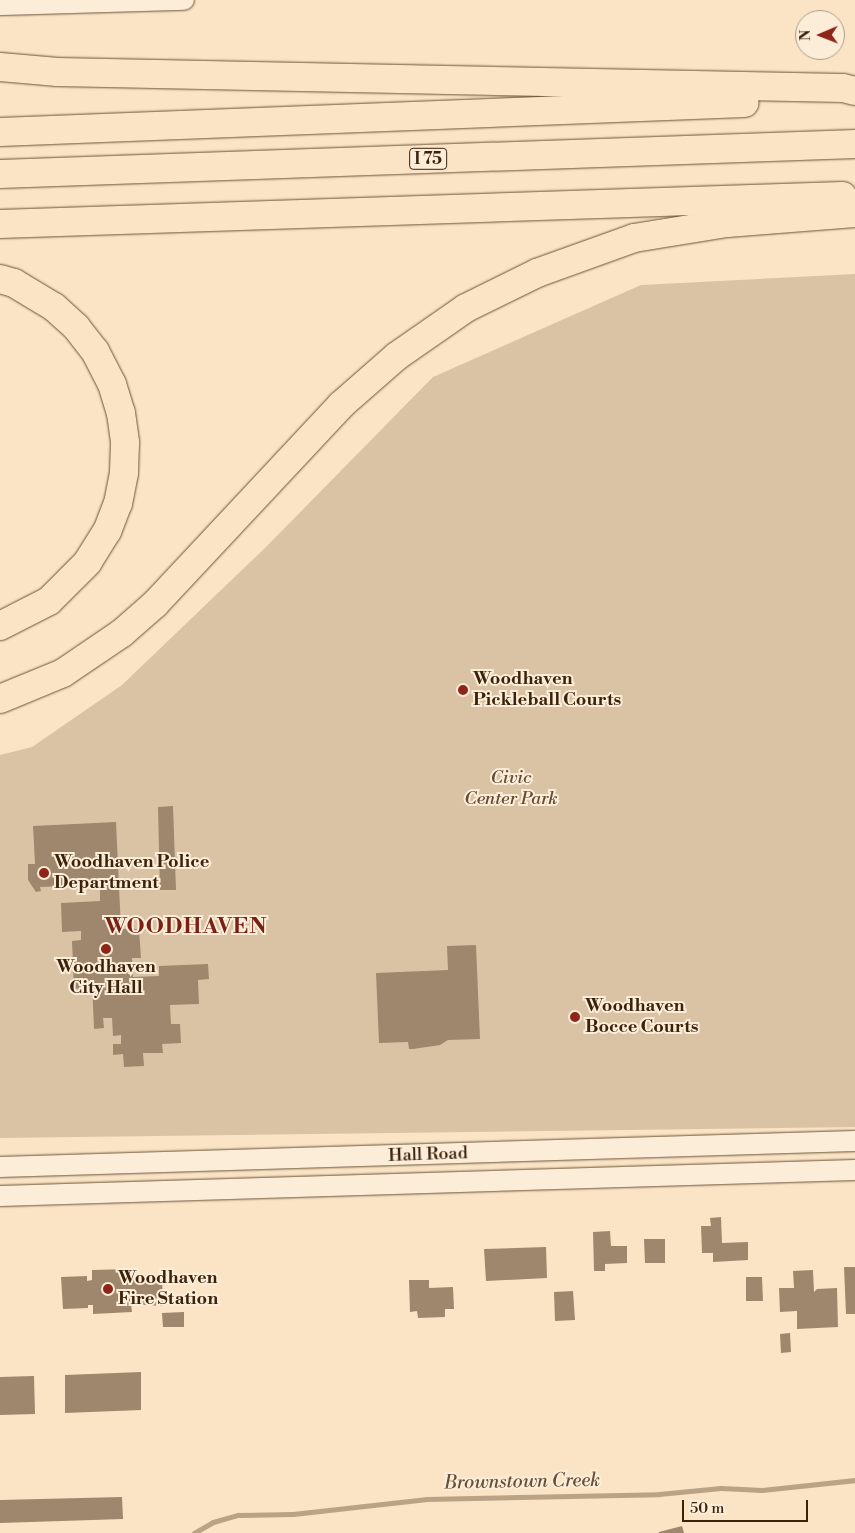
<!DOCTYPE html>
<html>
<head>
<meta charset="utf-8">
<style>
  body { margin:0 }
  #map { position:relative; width:855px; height:1533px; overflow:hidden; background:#fae4c5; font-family:"Libre Bodoni",serif }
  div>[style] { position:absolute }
  .green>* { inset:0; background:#dac3a5 }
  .stream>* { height:5px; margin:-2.5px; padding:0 2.5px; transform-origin:2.5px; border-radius:2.5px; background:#b9a286 }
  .building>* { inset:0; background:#9e876c }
  .roads { filter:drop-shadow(0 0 1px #6b523a) drop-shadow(0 0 1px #6b523a) }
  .minor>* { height:20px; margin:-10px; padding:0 10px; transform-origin:10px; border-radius:10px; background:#fcedd9 }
  .highway>* { height:28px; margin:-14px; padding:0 14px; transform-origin:14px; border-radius:14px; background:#fae4c5 }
  .dots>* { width:14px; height:14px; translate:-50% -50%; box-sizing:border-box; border:2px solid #fcedd9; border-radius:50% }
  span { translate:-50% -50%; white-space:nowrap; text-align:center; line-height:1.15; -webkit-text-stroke:4px #fcedd9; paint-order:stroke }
  .shield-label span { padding:1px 4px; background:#fcedd9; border:1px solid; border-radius:4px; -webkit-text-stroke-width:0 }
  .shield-label { font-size:16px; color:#3b220b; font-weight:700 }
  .poi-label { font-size:18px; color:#3b220b; font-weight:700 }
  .left { translate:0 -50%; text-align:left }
  .park-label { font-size:18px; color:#634a32; font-style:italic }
  .street-label { font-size:18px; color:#3b220b }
  .water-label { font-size:19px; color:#674f36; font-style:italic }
  .district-label { font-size:22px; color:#7a1f14; font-weight:700; letter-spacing:1px }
  .north { position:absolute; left:795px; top:10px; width:50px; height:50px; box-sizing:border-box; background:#fcedd9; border:1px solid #af9c87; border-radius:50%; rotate:269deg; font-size:14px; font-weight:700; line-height:20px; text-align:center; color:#3b220b }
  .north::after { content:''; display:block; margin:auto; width:18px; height:22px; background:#8f2418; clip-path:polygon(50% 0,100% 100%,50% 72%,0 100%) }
  .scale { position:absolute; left:682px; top:1500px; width:126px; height:22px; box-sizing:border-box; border:2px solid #3b220b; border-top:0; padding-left:6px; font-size:15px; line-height:18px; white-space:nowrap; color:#3b220b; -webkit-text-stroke:4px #fcedd9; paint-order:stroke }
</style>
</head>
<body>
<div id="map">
  <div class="green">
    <div style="clip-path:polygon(855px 274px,855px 1127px,0 1138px,0 755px,32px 747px,122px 685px,266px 547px,433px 377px,641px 285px)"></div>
  </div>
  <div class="stream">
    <div style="left:194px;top:1533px;width:22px;rotate:-30deg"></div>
    <div style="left:213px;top:1522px;width:26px;rotate:-16deg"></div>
    <div style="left:238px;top:1515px;width:55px;rotate:-1deg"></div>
    <div style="left:293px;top:1514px;width:135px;rotate:-6.4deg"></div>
    <div style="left:427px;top:1499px;width:232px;rotate:-1.2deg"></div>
    <div style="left:659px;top:1494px;width:62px;rotate:-5.5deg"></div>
    <div style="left:721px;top:1488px;width:41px;rotate:2.8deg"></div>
    <div style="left:762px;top:1490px;width:94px;rotate:-6.1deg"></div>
  </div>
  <div class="building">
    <div style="clip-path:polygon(173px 806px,176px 890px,160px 890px,158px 807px)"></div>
    <div style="clip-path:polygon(116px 822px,121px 929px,139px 929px,141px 958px,132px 958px,133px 977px,159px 976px,159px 966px,208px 964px,209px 979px,198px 980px,199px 1004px,170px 1005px,171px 1024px,180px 1024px,181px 1043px,162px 1044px,163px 1053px,143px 1053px,144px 1066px,124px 1067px,123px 1054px,113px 1055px,113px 1044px,121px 1044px,121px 1035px,113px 1036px,112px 1018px,103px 1018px,104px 1028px,94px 1029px,92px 981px,83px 981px,83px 988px,74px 989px,72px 941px,81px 940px,81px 931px,62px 932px,61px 903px,100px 901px,100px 885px,40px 887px,41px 891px,36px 892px,28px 880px,28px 864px,35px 864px,33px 826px)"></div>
    <div style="clip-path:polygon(476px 945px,480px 1039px,448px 1040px,440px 1045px,413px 1049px,409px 1049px,408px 1042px,379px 1043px,376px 973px,448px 970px,447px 946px)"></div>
    <div style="clip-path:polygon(721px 1217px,722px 1243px,748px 1242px,748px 1260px,713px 1262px,713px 1253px,702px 1253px,701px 1226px,711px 1226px,710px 1218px)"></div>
    <div style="clip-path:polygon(610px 1231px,611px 1246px,627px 1246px,627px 1263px,605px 1264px,605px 1271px,594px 1271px,593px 1232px)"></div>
    <div style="clip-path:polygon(644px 1239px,665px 1239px,665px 1263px,645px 1263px)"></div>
    <div style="clip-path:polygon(546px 1247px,547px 1278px,486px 1281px,484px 1249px)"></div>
    <div style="clip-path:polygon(844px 1267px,855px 1267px,855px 1314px,846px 1314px)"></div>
    <div style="clip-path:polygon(131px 1269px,131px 1279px,137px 1279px,137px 1275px,162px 1275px,163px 1306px,131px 1304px,132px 1312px,93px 1314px,93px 1305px,88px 1305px,88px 1308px,63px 1309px,61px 1277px,87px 1276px,87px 1281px,92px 1280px,92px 1270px)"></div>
    <div style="clip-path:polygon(813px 1270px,814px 1292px,817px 1289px,837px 1288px,838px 1327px,797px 1329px,797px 1311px,780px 1312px,779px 1288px,794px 1288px,793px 1271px)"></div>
    <div style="clip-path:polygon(746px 1277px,762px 1277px,763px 1301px,746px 1301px)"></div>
    <div style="clip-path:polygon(409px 1280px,429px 1280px,429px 1288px,453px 1287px,454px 1309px,445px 1309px,445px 1317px,418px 1318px,417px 1311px,410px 1312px)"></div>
    <div style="clip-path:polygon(573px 1291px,575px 1320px,555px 1321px,554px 1292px)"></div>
    <div style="clip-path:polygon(184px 1312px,184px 1327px,163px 1327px,162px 1313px)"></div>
    <div style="clip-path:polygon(790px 1333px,791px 1352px,781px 1353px,780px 1334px)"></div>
    <div style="clip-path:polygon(141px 1372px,141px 1410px,65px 1413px,65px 1375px)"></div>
    <div style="clip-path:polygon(34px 1376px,35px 1414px,0 1415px,0 1377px)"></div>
    <div style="clip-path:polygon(122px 1497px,123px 1519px,0 1523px,0 1500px)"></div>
    <div style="clip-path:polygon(682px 1526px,684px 1533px,659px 1533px,659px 1532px)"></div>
  </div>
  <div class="roads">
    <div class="minor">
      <div style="left:0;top:5px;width:184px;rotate:-1.6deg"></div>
      <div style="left:0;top:1167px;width:855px;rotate:-1.74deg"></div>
      <div style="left:0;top:1196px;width:855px;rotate:-1.74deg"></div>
    </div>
    <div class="highway">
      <div style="left:0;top:67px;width:58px;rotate:4.9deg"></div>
      <div style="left:58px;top:72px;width:785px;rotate:1.17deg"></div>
      <div style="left:843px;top:88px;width:12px;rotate:14deg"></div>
      <div style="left:0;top:132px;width:745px;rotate:-2.23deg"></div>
      <div style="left:0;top:174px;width:856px;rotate:-2.01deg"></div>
      <div style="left:0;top:224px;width:843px;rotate:-1.9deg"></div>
      <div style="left:0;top:279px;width:15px;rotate:16deg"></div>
      <div style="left:14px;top:283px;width:47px;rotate:31deg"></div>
      <div style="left:54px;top:307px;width:30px;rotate:42deg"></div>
      <div style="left:76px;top:327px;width:31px;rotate:52deg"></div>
      <div style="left:95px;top:351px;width:37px;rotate:63deg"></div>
      <div style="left:112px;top:384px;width:30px;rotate:73deg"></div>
      <div style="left:121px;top:413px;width:30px;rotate:82deg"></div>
      <div style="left:125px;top:443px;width:30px;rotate:92deg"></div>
      <div style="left:124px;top:473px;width:31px;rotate:101deg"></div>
      <div style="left:118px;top:503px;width:30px;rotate:111deg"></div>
      <div style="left:107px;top:531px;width:36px;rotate:122deg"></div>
      <div style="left:88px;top:562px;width:55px;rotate:135deg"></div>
      <div style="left:49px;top:601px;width:55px;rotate:153deg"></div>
      <div style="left:0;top:699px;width:68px;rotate:-22.4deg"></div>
      <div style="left:63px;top:673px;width:71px;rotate:-34.1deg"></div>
      <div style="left:122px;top:633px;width:44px;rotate:-41.3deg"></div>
      <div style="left:155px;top:604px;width:272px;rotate:-46.9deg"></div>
      <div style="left:341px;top:405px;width:74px;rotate:-41.2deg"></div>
      <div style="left:397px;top:356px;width:84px;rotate:-34.8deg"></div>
      <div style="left:466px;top:308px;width:79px;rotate:-26.2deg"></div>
      <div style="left:537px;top:273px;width:103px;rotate:-19.8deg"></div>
      <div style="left:634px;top:238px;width:94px;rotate:-9.2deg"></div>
      <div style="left:727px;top:223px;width:128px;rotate:-4.5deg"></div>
    </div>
  </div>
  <div class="dots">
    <div style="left:463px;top:690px;background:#8f2418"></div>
    <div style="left:44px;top:873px;background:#8f2418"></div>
    <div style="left:106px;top:949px;background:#8f2418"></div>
    <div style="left:575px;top:1017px;background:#8f2418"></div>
    <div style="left:108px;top:1289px;background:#8f2418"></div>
  </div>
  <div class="shield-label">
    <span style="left:428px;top:159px">I 75</span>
  </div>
  <div class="poi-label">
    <span class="left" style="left:473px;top:690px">Woodhaven<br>Pickleball Courts</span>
    <span class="left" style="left:54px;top:873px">Woodhaven Police<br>Department</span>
    <span style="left:106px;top:978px">Woodhaven<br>City Hall</span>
    <span class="left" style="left:585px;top:1017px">Woodhaven<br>Bocce Courts</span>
    <span class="left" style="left:118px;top:1289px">Woodhaven<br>Fire Station</span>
  </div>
  <div class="park-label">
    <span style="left:511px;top:789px">Civic<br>Center Park</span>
  </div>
  <div class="street-label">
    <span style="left:428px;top:1155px;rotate:-2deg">Hall Road</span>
  </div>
  <div class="water-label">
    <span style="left:522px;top:1482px;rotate:-1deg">Brownstown Creek</span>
  </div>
  <div class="district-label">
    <span style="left:186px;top:927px">WOODHAVEN</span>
  </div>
  <div class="north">N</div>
  <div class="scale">50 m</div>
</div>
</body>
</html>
